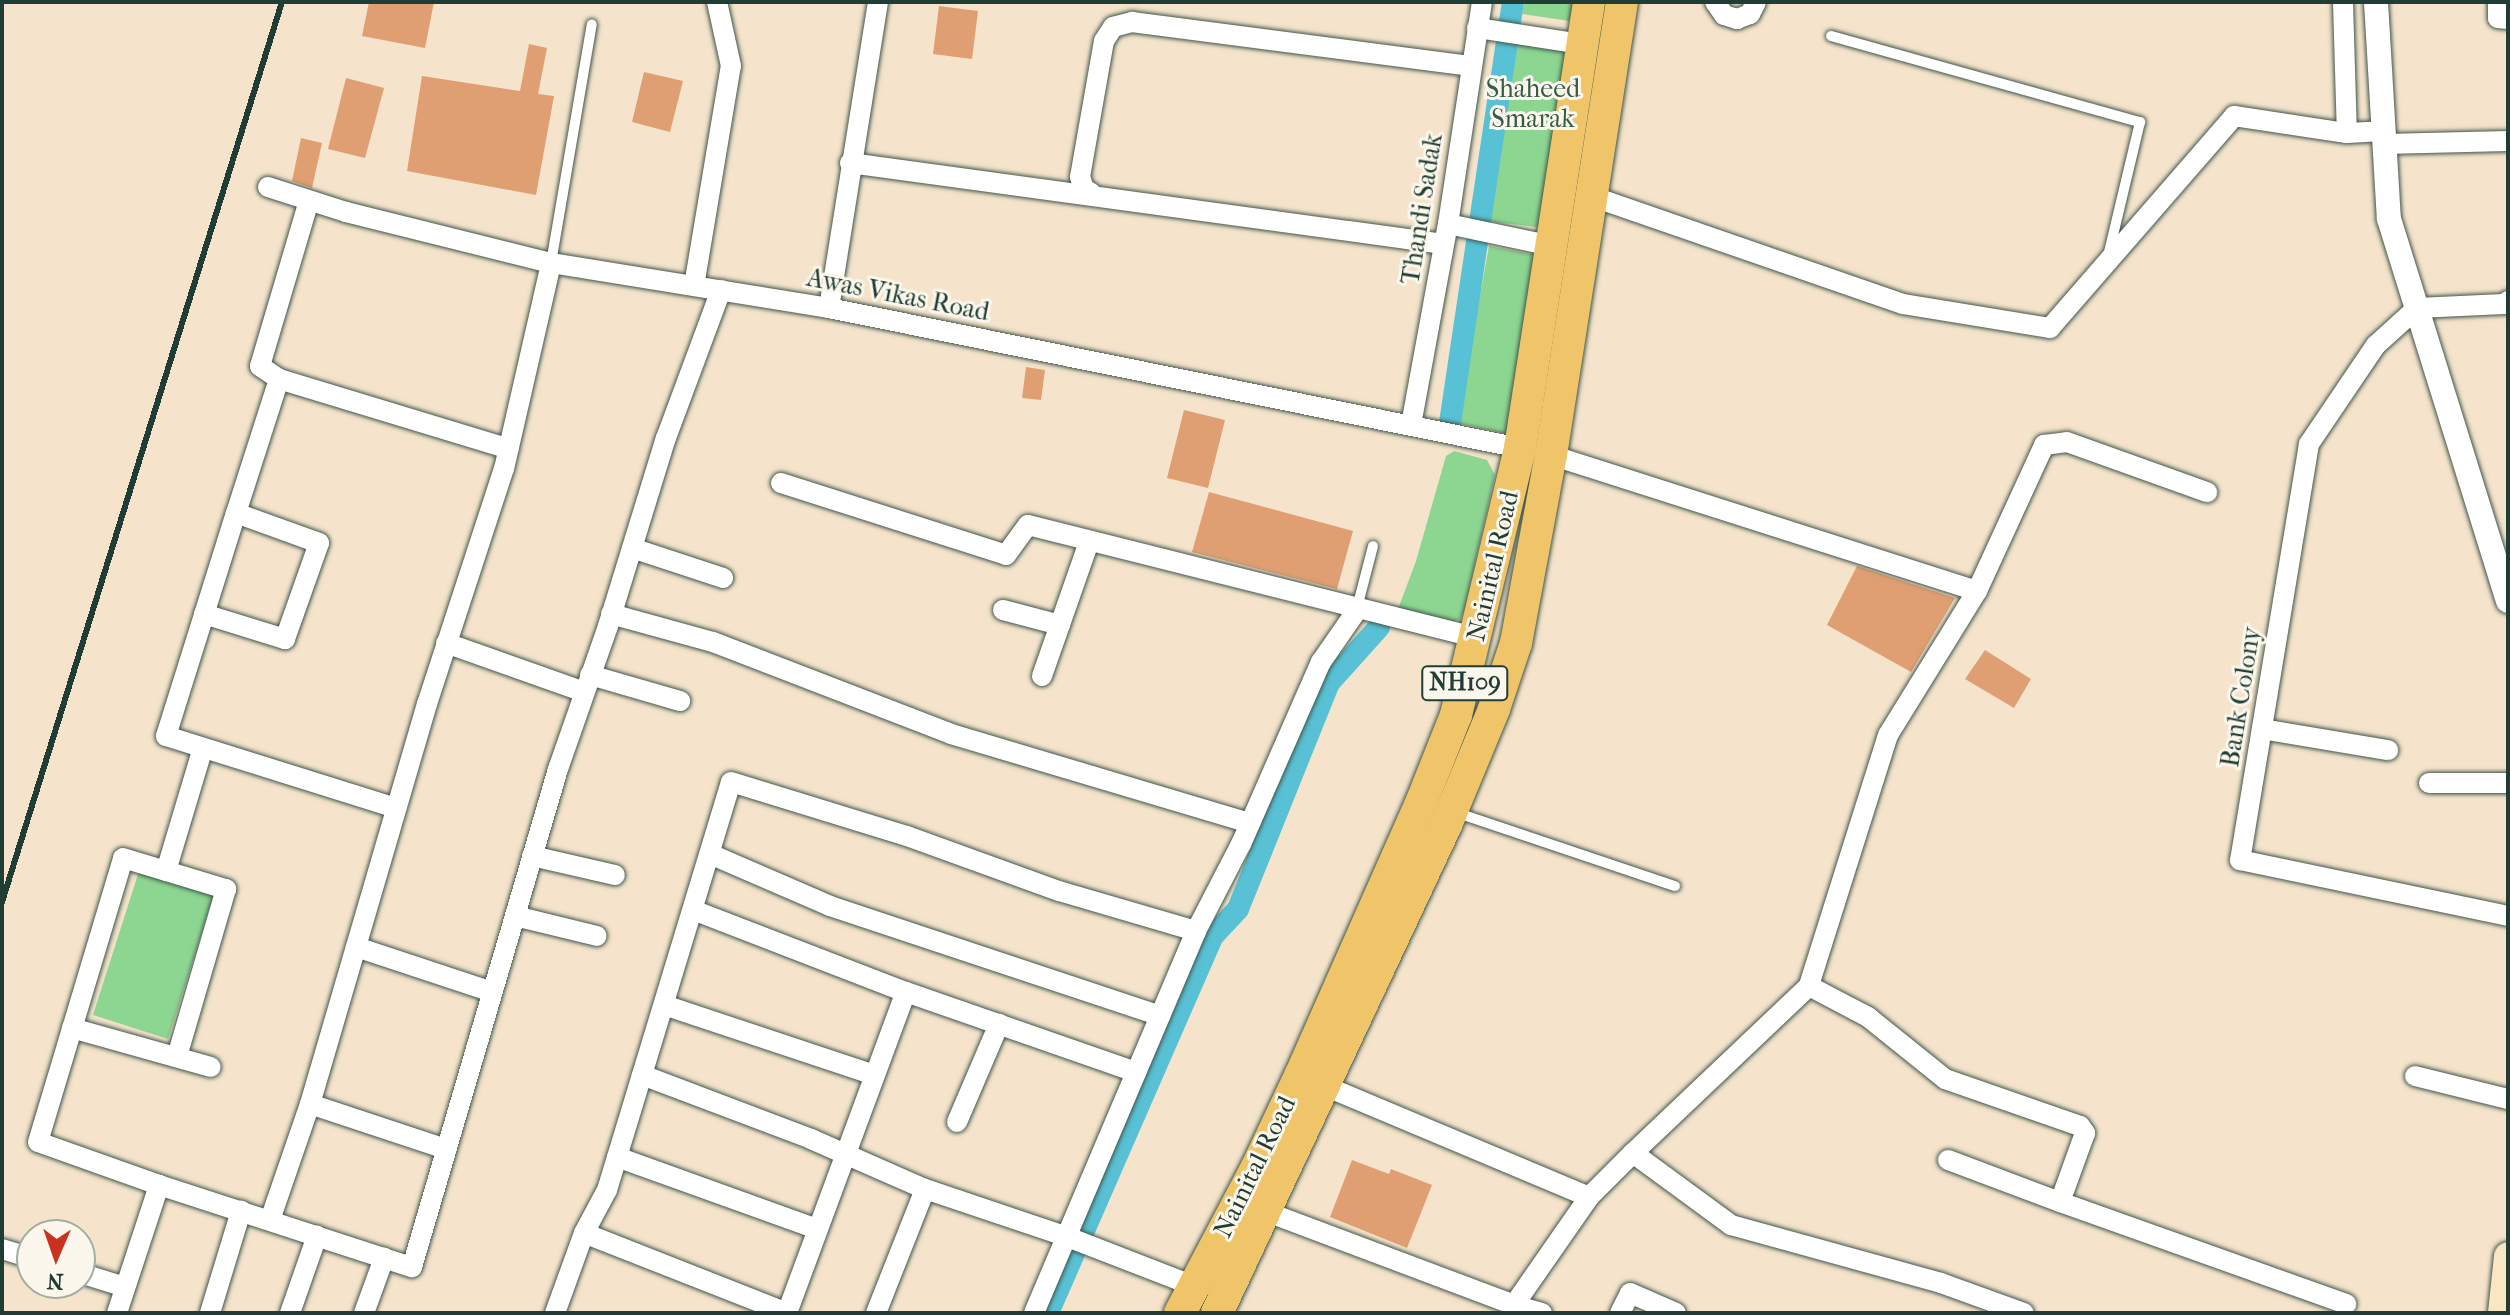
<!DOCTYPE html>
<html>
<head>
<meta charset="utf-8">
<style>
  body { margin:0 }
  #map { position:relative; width:2510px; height:1315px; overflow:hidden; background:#f5e4cb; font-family:"IM FELL French Canon",serif }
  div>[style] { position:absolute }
  .green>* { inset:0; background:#8dd691 }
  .canal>* { height:22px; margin:-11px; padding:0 11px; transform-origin:11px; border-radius:11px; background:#58c1d5 }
  .building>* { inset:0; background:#df9f73 }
  .roads { filter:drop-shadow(0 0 2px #3f564b) drop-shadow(0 0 2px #3f564b) }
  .service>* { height:10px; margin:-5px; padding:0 5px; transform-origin:5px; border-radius:5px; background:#fff }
  .minor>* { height:20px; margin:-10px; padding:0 10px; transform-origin:10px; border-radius:10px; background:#fff }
  .tertiary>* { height:24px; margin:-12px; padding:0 12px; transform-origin:12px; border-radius:12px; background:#fff }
  .secondary>* { height:28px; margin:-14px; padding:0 14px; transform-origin:14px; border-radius:14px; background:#f9e7c3 }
  .trunk>* { height:32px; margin:-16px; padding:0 16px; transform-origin:16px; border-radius:16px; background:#f0c469 }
  .rail>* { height:6px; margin:-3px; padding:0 3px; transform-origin:3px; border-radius:3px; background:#1f3d34 }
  span { translate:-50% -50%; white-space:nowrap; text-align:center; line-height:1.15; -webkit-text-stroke:6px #fbf7ec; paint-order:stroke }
  .shield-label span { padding:2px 6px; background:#fbf7ec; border:2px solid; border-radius:6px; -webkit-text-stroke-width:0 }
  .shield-label { font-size:24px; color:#1f3d34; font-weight:700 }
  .park-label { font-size:26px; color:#355c47 }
  .street-label { font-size:26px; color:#1f3d34 }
  .frame { position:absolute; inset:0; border:4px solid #1f3d34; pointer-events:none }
  .north { position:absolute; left:16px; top:1219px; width:80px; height:80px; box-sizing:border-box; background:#fbf7ec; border:2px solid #a3ada2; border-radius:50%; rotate:182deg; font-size:22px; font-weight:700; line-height:32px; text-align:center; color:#1f3d34 }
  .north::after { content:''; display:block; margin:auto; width:28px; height:36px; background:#c8321e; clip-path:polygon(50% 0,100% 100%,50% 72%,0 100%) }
</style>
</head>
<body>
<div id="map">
  <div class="green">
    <div style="clip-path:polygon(1524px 2px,1579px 2px,1576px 22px,1522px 14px)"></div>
    <div style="clip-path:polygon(1513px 42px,1569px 52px,1544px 228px,1488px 221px)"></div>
    <div style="clip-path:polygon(1489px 246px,1536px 255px,1509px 434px,1457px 423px)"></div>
    <div style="clip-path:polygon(1454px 451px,1487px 460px,1495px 475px,1464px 611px,1460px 619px,1452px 622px,1398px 609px,1416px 561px,1446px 456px)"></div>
    <div style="clip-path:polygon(140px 868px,215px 892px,168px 1039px,93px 1015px)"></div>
  </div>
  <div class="canal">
    <div style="left:1450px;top:423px;width:426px;rotate:-81.5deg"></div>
    <div style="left:1048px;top:1313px;width:410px;rotate:-66.4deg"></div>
    <div style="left:1212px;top:937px;width:38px;rotate:-47deg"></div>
    <div style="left:1238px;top:909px;width:244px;rotate:-68.1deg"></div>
    <div style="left:1329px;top:683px;width:75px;rotate:-48.2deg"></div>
  </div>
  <div class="building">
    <div style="clip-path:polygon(369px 2px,434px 2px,425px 48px,362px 36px)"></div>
    <div style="clip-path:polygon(939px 6px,978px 11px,972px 59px,933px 54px)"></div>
    <div style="clip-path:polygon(529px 44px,547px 48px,538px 94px,554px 96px,536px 195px,407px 171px,422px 76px,520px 91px)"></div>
    <div style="clip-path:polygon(644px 72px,683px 81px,670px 132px,632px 122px)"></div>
    <div style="clip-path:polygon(346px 78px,384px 88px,365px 158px,328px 149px)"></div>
    <div style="clip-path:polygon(301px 138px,322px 143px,312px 188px,292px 181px)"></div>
    <div style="clip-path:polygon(1026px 367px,1045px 370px,1041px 400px,1022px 398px)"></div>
    <div style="clip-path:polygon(1184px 410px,1225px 420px,1208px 488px,1167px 478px)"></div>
    <div style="clip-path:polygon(1209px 492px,1353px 531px,1337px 589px,1192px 552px)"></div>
    <div style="clip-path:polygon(1857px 566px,1955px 598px,1911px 672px,1827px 625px)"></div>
    <div style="clip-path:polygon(1985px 650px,2031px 679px,2014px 708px,1965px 679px)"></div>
    <div style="clip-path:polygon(1352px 1160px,1389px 1174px,1391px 1169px,1432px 1185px,1407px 1248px,1330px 1217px)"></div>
  </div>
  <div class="roads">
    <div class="service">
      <div style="left:1831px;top:36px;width:321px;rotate:15.6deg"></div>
      <div style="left:2140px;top:122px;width:134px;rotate:103.4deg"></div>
      <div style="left:551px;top:263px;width:242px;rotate:-80.3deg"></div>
      <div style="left:1357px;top:608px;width:64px;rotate:-75.5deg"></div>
      <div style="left:1458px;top:813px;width:229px;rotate:18.6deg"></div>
    </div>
    <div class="minor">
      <div style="left:1715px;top:2px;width:16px;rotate:55deg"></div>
      <div style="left:1724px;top:15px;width:14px;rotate:17deg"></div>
      <div style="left:1737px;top:19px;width:14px;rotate:-21deg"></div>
      <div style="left:1750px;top:14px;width:13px;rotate:-63deg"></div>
      <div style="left:2343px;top:2px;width:131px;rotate:88.3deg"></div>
      <div style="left:2498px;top:2px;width:16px;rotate:90deg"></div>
      <div style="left:2498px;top:18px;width:10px;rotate:6deg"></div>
      <div style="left:1477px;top:28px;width:106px;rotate:8.7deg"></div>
      <div style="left:2384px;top:144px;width:124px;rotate:-1.4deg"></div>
      <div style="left:850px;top:163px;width:599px;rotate:7.77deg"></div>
      <div style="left:268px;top:187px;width:82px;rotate:17.8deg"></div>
      <div style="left:346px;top:212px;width:211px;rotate:14deg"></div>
      <div style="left:551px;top:263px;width:282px;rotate:9.2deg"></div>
      <div style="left:829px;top:308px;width:705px;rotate:11.45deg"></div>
      <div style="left:1091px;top:193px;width:8px;rotate:-150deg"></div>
      <div style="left:1084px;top:189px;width:13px;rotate:-108deg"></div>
      <div style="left:1080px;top:177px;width:138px;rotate:-80deg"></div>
      <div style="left:1104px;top:41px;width:17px;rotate:-57deg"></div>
      <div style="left:1113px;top:27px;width:20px;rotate:-15deg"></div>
      <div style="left:1132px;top:22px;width:342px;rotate:7.4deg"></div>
      <div style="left:1591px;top:196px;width:330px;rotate:19.1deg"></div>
      <div style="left:1903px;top:304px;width:149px;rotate:9.3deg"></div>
      <div style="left:2050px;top:328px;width:281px;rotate:-49deg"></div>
      <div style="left:2234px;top:116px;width:114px;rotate:8.6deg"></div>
      <div style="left:2347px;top:133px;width:36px;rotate:-3deg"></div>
      <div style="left:1448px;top:224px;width:106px;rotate:11.9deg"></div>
      <div style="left:694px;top:286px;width:223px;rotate:-80.5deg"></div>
      <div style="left:731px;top:66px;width:66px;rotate:-102.3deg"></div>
      <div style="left:2508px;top:301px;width:5px;rotate:143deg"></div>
      <div style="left:2504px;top:304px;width:87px;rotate:177.4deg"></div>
      <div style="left:2417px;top:308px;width:55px;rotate:137.9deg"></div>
      <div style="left:2376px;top:345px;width:120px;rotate:124.1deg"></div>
      <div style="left:2309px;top:444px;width:422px;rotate:99.4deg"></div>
      <div style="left:2240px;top:860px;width:274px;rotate:11.8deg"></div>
      <div style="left:829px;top:308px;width:310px;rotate:-80.9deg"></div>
      <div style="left:279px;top:379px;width:23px;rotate:-146deg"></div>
      <div style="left:260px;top:366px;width:172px;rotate:-73.5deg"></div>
      <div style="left:1411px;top:425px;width:204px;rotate:-79.6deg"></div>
      <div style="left:1448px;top:224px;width:225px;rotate:-81.3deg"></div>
      <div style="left:1551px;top:455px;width:447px;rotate:17.7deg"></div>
      <div style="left:1977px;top:591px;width:169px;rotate:121.7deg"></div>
      <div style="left:1888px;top:735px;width:263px;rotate:107.5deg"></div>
      <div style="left:1809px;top:986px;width:243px;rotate:136.5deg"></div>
      <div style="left:781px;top:483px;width:236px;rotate:17.7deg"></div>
      <div style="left:1006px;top:555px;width:37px;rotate:-54deg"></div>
      <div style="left:1028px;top:525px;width:463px;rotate:14.1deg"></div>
      <div style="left:632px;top:548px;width:96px;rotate:18.2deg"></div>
      <div style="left:1977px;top:591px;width:161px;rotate:-65.3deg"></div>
      <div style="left:2044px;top:445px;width:23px;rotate:-7deg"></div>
      <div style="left:2067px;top:442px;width:149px;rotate:19.7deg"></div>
      <div style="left:1003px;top:610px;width:59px;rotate:14.7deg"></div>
      <div style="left:204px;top:614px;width:85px;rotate:17.2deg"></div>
      <div style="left:285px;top:639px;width:102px;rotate:-70.5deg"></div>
      <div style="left:319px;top:543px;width:88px;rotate:-160.1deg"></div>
      <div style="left:611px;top:614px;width:106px;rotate:15.4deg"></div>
      <div style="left:713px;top:642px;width:255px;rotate:21.1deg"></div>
      <div style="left:951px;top:734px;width:312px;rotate:16.6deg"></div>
      <div style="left:446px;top:643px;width:146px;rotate:19.5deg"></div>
      <div style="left:590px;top:675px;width:94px;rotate:16.1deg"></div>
      <div style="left:1042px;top:676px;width:142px;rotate:-70.7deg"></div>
      <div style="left:2262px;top:729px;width:128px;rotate:9.5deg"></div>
      <div style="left:2429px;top:783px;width:79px"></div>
      <div style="left:396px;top:808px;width:241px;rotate:-162.6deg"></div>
      <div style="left:166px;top:736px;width:234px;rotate:-72.6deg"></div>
      <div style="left:236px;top:513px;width:141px;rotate:-72.2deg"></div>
      <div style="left:279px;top:379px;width:240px;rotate:16.9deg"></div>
      <div style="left:710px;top:854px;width:131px;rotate:23.4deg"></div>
      <div style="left:830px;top:906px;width:348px;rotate:18.4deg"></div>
      <div style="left:532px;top:856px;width:85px;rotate:12.9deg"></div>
      <div style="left:166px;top:871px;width:128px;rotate:-73.3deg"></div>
      <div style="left:693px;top:910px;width:228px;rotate:21.1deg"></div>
      <div style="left:906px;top:992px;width:244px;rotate:19.2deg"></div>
      <div style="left:515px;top:916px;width:84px;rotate:13.7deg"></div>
      <div style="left:356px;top:947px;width:143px;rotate:18.3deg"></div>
      <div style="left:1809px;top:986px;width:67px;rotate:27.7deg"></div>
      <div style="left:1868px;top:1017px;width:99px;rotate:38.8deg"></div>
      <div style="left:1945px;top:1079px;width:143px;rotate:19.2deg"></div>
      <div style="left:2080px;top:1126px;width:9px;rotate:54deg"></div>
      <div style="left:2085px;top:1133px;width:73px;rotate:109.9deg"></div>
      <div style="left:2060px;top:1202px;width:304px;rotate:19.6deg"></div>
      <div style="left:664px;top:1005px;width:221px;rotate:18.4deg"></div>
      <div style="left:72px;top:1028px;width:144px;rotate:15.7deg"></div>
      <div style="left:642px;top:1075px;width:181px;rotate:20.7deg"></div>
      <div style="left:811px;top:1139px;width:124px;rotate:23.7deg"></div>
      <div style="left:925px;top:1189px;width:148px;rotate:18.6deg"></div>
      <div style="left:1065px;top:1236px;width:138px;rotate:21.2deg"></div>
      <div style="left:2415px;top:1076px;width:96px;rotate:13.9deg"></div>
      <div style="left:1325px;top:1086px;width:286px;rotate:22.8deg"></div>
      <div style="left:1589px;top:1197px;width:62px;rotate:-45deg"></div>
      <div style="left:1633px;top:1153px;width:122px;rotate:36.3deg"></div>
      <div style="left:1731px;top:1225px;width:218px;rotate:15.4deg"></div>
      <div style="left:1941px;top:1283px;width:88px;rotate:19.9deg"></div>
      <div style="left:310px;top:1104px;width:143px;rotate:18.3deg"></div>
      <div style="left:957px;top:1122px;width:107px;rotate:-66.8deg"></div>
      <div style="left:617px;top:1157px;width:213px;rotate:19.8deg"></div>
      <div style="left:1948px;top:1160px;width:120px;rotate:20.6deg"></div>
      <div style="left:159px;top:1185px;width:128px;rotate:-160.4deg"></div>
      <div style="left:38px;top:1142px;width:296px;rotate:-73.3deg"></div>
      <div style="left:123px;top:858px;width:108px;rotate:16.8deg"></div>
      <div style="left:226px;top:889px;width:175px;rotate:106.3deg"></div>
      <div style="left:1267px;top:1212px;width:264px;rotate:20.6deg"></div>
      <div style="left:270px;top:1220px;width:123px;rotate:-71deg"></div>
      <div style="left:310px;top:1104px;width:417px;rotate:-73.7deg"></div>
      <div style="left:427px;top:704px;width:247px;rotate:-71.9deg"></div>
      <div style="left:504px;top:469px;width:211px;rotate:-77.1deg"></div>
      <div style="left:584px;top:1233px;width:218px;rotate:21.5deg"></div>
      <div style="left:2px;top:1249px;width:31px;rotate:17deg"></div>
      <div style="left:80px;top:1273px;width:47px;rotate:17.3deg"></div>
      <div style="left:117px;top:1313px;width:135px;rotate:-71.8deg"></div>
      <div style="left:159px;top:1185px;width:266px;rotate:18deg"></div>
      <div style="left:412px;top:1267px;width:519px;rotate:-73.66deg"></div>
      <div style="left:558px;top:769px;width:151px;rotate:-70.7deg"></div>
      <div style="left:608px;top:626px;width:197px;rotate:-72.9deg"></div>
      <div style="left:666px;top:438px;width:158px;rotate:-69.6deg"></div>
      <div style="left:210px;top:1313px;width:107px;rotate:-73.1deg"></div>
      <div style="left:290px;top:1313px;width:82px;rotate:-70.7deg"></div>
      <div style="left:364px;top:1313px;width:59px;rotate:-70deg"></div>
      <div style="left:555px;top:1313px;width:85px;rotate:-70.1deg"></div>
      <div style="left:584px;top:1233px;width:49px;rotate:-61.9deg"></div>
      <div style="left:607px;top:1190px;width:426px;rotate:-73.1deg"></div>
      <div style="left:731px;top:782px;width:184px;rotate:17.1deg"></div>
      <div style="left:907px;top:836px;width:162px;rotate:19.9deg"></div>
      <div style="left:1059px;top:891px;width:143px;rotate:16.3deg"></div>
      <div style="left:787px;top:1313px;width:342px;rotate:-69.7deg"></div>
      <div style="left:876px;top:1313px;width:133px;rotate:-68.4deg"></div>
      <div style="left:1034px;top:1313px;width:415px;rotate:-67deg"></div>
      <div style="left:1196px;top:931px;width:98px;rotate:-62.7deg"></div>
      <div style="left:1241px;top:844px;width:199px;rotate:-66.3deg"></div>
      <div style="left:1321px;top:662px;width:63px;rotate:-55.3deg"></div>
      <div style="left:1542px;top:1313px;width:29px;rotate:-164deg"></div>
      <div style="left:1514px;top:1305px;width:131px;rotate:-55.2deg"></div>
      <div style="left:1620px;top:1313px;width:22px;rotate:-63deg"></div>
      <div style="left:1630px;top:1293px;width:50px;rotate:23.5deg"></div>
    </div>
    <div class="tertiary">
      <div style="left:2376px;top:2px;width:217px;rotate:86.6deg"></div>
      <div style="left:2389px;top:219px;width:400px;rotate:72.7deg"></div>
    </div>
    <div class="secondary">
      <div style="left:2502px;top:1313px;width:57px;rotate:-84deg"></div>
    </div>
    <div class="trunk">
      <div style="left:1180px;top:1313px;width:163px;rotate:-62.2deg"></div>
      <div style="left:1256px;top:1169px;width:103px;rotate:-64.7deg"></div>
      <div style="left:1300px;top:1076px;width:299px;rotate:-66.1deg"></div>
      <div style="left:1421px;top:803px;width:95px;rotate:-68.3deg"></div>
      <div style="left:1456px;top:715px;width:275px;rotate:-76.5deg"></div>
      <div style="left:1520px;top:448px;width:451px;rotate:-81.2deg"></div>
      <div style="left:1217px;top:1313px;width:539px;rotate:-64.86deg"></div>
      <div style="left:1446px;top:825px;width:126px;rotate:-67.5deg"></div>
      <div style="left:1494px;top:709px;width:70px;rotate:-71.6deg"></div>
      <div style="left:1516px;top:643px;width:191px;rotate:-79.5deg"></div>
      <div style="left:1551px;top:455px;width:459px;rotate:-81.1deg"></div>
    </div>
  </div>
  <div class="rail">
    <div style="left:2px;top:902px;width:943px;rotate:-72.72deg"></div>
  </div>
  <div class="shield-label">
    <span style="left:1465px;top:683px">NH109</span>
  </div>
  <div class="park-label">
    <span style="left:1533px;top:104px">Shaheed<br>Smarak</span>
  </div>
  <div class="street-label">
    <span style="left:1422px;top:209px;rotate:-81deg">Thandi Sadak</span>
    <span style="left:898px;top:295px;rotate:11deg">Awas Vikas Road</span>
    <span style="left:1493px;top:566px;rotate:-77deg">Nainital Road</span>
    <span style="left:2241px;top:697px;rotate:-81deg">Bank Colony</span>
    <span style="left:1255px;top:1167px;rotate:-64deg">Nainital Road</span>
  </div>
  <div class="frame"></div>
  <div class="north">N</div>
</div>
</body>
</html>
